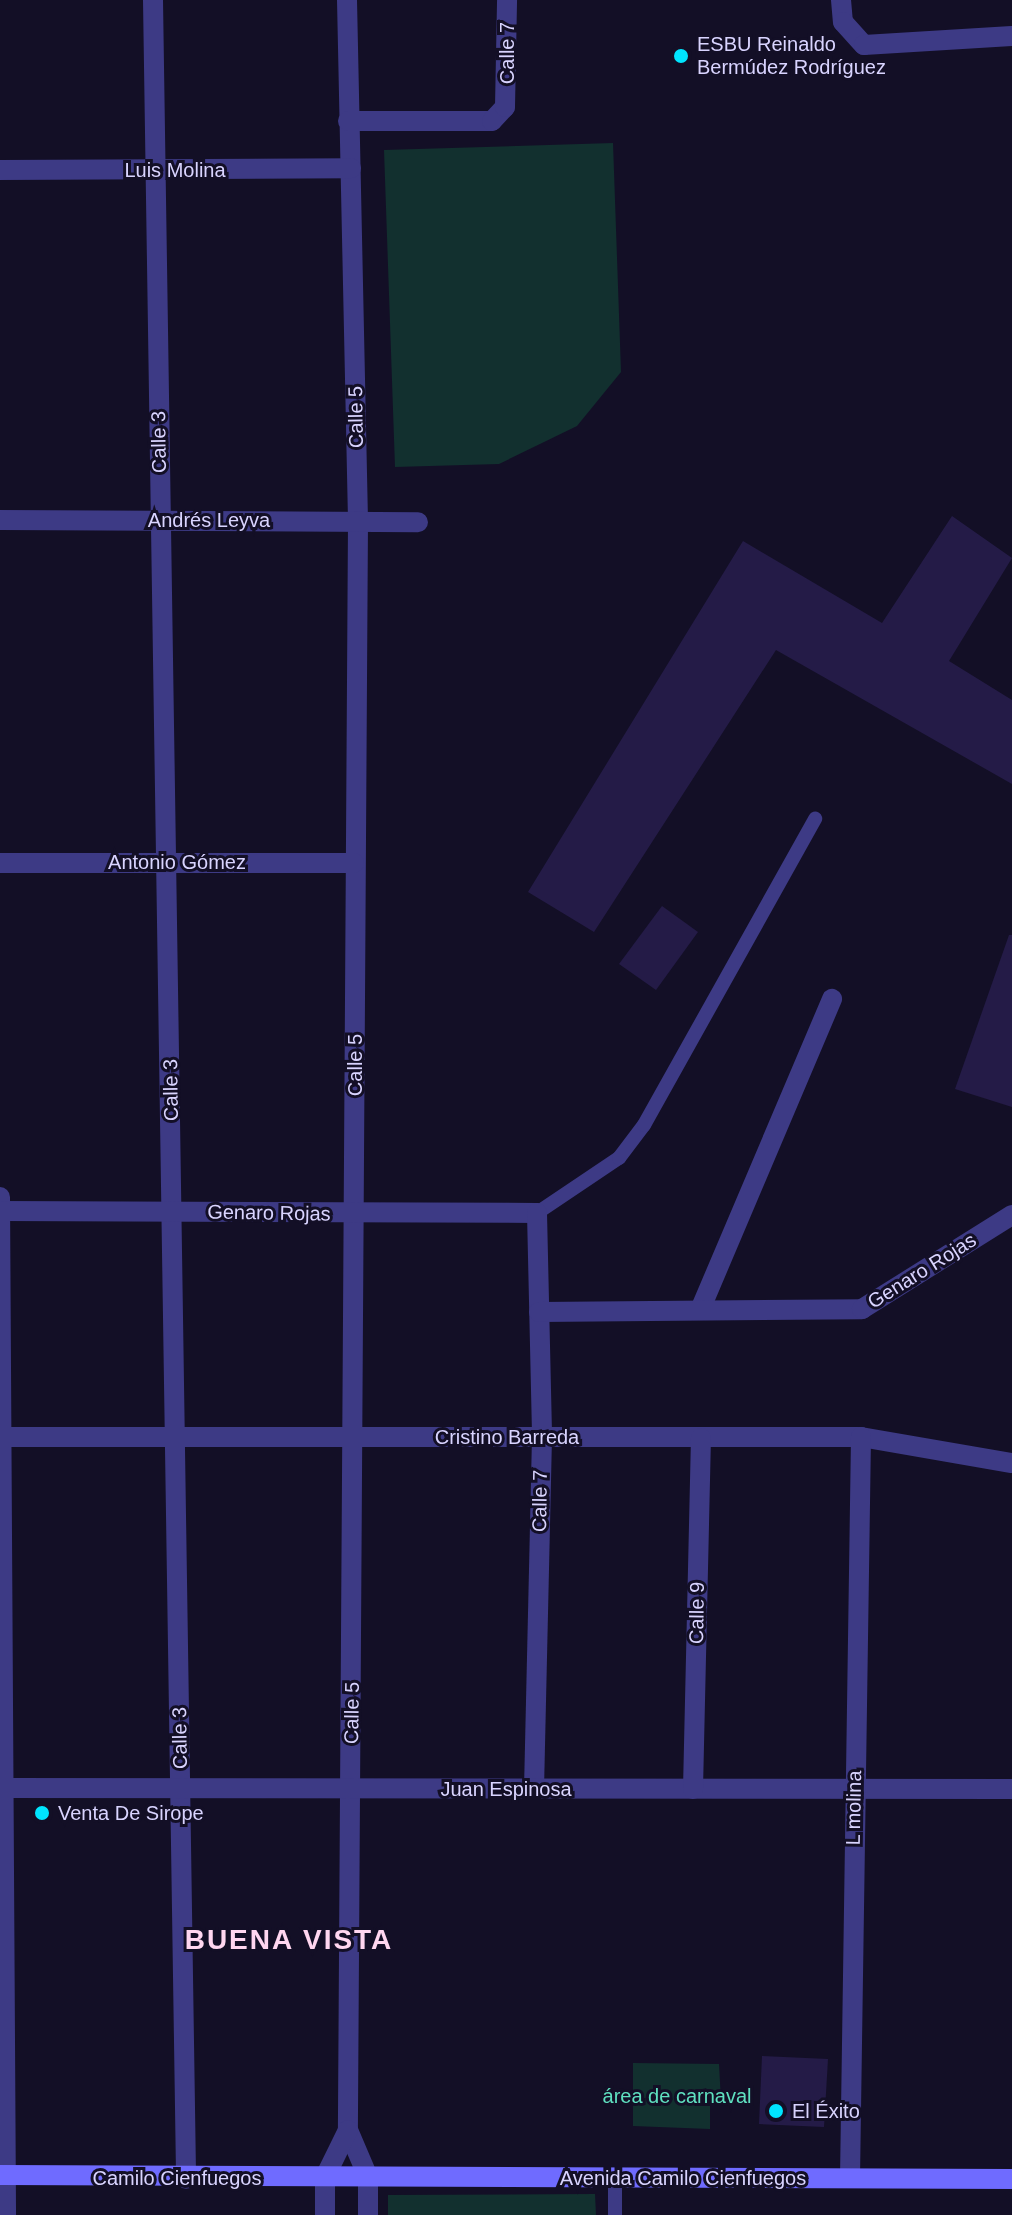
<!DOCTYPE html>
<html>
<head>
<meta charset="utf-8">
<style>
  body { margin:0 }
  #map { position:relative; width:1012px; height:2215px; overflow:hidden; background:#130f26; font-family:Helvetica,sans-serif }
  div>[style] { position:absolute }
  .green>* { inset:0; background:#12302f }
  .building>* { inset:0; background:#241b47 }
  .service>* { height:14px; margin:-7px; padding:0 7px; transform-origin:7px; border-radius:7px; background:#3d3a85 }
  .minor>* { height:20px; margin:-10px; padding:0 10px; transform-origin:10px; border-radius:10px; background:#3d3a85 }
  .tertiary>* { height:20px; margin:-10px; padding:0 10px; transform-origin:10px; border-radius:10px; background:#3d3a85 }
  .secondary>* { height:20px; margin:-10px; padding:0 10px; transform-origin:10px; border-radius:10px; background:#6f6bff }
  .dots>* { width:22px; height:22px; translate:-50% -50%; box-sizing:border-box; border:4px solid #130f26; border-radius:50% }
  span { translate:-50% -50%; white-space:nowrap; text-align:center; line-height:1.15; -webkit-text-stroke:6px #130f26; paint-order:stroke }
  .poi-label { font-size:20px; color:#d9d4ff }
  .left { translate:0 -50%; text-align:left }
  .street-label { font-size:20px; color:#d9d4ff }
  .park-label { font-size:20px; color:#5fe0c0 }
  .district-label { font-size:28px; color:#ffd6f0; font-weight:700; letter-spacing:2px }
</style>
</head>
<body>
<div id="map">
  <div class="green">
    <div style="clip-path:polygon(613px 143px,621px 372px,577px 426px,499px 464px,395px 467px,384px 150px)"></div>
    <div style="clip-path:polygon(633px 2063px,719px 2064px,721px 2101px,710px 2101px,710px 2129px,633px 2126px)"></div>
    <div style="clip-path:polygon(595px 2194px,596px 2215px,388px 2215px,388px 2195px)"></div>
  </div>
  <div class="building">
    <div style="clip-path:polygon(952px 516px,1012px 558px,949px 661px,1012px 700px,1012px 784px,776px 650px,594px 932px,528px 892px,743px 541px,882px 623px)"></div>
    <div style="clip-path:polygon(662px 906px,698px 932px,656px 990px,619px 964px)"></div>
    <div style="clip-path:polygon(1009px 935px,1012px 935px,1012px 1107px,955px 1089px)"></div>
    <div style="clip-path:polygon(762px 2056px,828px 2059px,824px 2127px,759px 2124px)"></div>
  </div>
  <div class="service">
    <div style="left:537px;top:1213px;width:99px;rotate:-33.9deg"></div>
    <div style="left:619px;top:1158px;width:41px;rotate:-52.9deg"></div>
    <div style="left:644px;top:1125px;width:351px;rotate:-60.8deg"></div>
    <div style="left:615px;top:2215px;width:37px;rotate:-90deg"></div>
  </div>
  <div class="minor">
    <div style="left:153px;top:0;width:2179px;rotate:89.13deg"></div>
    <div style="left:347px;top:0;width:521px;rotate:88.79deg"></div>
    <div style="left:358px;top:521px;width:1609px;rotate:90.36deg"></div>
    <div style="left:348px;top:2130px;width:51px;rotate:66.9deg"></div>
    <div style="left:841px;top:0;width:22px;rotate:85deg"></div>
    <div style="left:843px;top:22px;width:31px;rotate:48deg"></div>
    <div style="left:864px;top:45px;width:148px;rotate:-3.5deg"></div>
    <div style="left:348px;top:121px;width:144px"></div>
    <div style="left:492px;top:121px;width:19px;rotate:-47deg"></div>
    <div style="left:505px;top:107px;width:107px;rotate:-88.9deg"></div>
    <div style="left:0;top:170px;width:351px;rotate:-0.3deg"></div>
    <div style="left:0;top:520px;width:418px;rotate:0.3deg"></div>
    <div style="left:0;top:863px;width:354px"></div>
    <div style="left:0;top:1197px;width:1018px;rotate:89.66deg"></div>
    <div style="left:0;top:1211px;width:537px;rotate:0.21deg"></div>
    <div style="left:537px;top:1213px;width:224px;rotate:88.7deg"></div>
    <div style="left:542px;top:1437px;width:352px;rotate:91.3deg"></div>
    <div style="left:700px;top:1310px;width:338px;rotate:-67deg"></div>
    <div style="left:539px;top:1312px;width:323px;rotate:-0.5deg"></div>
    <div style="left:862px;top:1309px;width:177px;rotate:-32.1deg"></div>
    <div style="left:0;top:1437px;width:861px"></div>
    <div style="left:861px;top:1437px;width:153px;rotate:9.8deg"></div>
    <div style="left:0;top:1788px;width:1012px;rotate:0.06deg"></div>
    <div style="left:693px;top:1789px;width:351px;rotate:-88.7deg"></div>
    <div style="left:325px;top:2177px;width:52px;rotate:-63.9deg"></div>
    <div style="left:850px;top:2178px;width:741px;rotate:-89.15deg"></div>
  </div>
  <div class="tertiary">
    <div style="left:368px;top:2177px;width:38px;rotate:90deg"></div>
    <div style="left:325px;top:2215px;width:38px;rotate:-90deg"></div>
  </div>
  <div class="secondary">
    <div style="left:0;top:2175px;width:1012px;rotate:0.23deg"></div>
  </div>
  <div class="dots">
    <div style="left:681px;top:56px;background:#00e5ff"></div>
    <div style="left:42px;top:1813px;background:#00e5ff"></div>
    <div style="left:776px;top:2111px;background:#00e5ff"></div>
  </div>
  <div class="poi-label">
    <span class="left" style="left:697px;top:56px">ESBU Reinaldo<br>Bermúdez Rodríguez</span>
    <span class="left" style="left:58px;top:1813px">Venta De Sirope</span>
    <span class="left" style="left:792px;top:2111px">El Éxito</span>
  </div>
  <div class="street-label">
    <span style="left:507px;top:53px;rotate:-90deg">Calle 7</span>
    <span style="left:175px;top:170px">Luis Molina</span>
    <span style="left:356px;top:417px;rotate:-91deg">Calle 5</span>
    <span style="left:159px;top:442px;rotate:-91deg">Calle 3</span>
    <span style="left:209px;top:520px">Andrés Leyva</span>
    <span style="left:177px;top:862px">Antonio Gómez</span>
    <span style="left:355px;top:1065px;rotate:-90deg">Calle 5</span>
    <span style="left:171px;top:1090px;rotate:-91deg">Calle 3</span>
    <span style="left:269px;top:1213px;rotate:1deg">Genaro Rojas</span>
    <span style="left:922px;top:1271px;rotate:-32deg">Genaro Rojas</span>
    <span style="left:507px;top:1437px">Cristino Barreda</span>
    <span style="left:540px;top:1501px;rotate:-89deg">Calle 7</span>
    <span style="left:697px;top:1613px;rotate:-89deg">Calle 9</span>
    <span style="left:352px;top:1713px;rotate:-89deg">Calle 5</span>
    <span style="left:180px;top:1738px;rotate:-91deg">Calle 3</span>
    <span style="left:506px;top:1789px">Juan Espinosa</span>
    <span style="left:854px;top:1808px;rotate:-89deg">L molina</span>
    <span style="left:177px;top:2178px">Camilo Cienfuegos</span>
    <span style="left:683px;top:2178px">Avenida Camilo Cienfuegos</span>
  </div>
  <div class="park-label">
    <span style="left:677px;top:2096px">área de carnaval</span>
  </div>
  <div class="district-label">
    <span style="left:289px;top:1940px">BUENA VISTA</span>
  </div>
</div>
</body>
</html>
